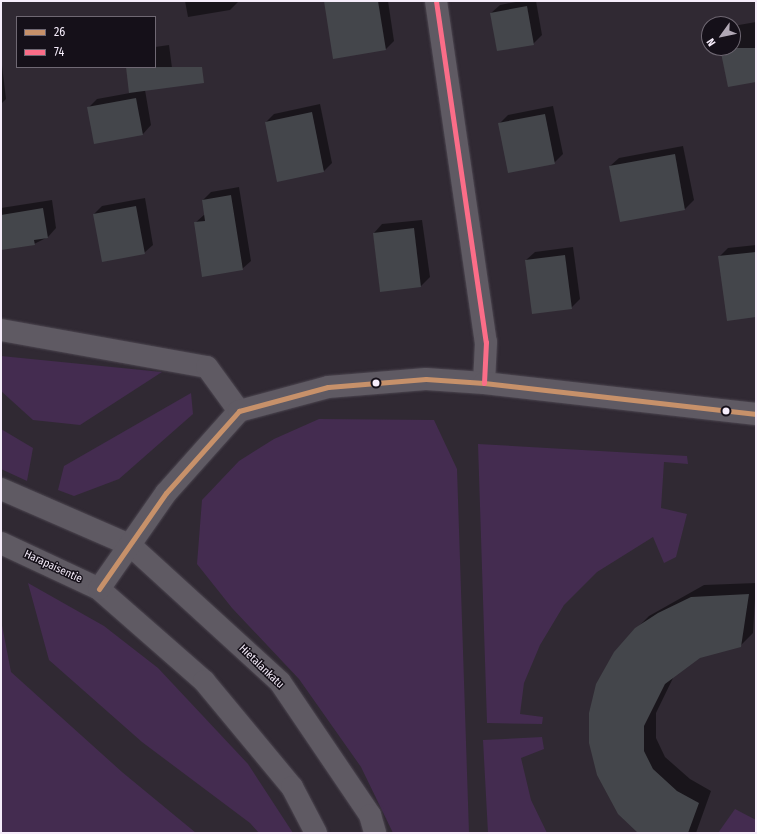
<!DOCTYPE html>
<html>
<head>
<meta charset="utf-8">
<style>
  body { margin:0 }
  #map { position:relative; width:757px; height:834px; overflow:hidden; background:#302933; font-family:"Fira Sans Condensed",sans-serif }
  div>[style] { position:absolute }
  .green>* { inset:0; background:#442c50 }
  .shadow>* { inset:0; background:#0007 }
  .building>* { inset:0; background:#44464b }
  .roads { filter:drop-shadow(0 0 1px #4c4650) drop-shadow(0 0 1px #4c4650) }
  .minor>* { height:22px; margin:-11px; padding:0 11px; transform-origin:11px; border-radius:11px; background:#5f5a63 }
  .secondary>* { height:22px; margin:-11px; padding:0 11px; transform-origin:11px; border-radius:11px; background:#5f5a63 }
  .bus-1>* { height:5px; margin:-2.5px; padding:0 2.5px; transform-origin:2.5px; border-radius:2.5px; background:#c7916a }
  .bus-2>* { height:5px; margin:-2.5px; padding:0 2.5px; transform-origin:2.5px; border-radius:2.5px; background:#fb6d88 }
  .dots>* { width:11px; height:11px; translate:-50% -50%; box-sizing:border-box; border:2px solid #151019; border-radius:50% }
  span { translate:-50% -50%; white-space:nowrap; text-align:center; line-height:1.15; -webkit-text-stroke:3px #151019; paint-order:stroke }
  .street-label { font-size:11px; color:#f6edfb }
  .frame { position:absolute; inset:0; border:2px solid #f6edfb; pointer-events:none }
  .legend { position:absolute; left:16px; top:16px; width:140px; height:52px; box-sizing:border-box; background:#151019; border:1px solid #6f6873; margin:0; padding:5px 7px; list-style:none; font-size:12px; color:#f6edfb }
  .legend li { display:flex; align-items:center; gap:8px; height:20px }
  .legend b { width:20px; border:1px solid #6f6873 }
  .north { position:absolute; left:701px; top:16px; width:40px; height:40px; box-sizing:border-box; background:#151019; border:1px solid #6f6873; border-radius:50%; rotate:237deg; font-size:11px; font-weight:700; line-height:16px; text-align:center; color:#f6edfb }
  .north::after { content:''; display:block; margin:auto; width:14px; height:18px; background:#b1a8b5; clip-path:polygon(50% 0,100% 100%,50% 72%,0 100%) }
</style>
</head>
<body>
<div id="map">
  <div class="green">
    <div style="clip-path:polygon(1px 356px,162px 372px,80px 425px,33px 420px,1px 391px)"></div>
    <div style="clip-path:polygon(191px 393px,193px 414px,119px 479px,74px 496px,58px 490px,64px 466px)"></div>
    <div style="clip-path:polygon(319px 419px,434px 420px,457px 469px,469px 833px,393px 833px,361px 767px,299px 679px,232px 608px,197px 564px,202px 500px,239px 461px,274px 439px)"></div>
    <div style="clip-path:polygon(1px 429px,33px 448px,27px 481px,1px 469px)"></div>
    <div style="clip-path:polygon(478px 444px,687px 456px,688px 464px,664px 462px,661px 508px,687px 514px,676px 557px,664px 563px,653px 537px,597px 572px,564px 605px,540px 645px,524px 683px,520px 714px,543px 717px,542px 724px,487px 723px)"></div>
    <div style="clip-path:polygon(28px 583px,104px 626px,158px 668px,248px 764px,293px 833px,259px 833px,250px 823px,142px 742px,49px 660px)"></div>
    <div style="clip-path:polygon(1px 620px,11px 672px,122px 772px,196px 833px,1px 833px)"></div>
    <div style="clip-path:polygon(542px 737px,544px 749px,521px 758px,531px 800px,547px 833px,488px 833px,483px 740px)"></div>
    <div style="clip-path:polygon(735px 809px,756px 820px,756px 833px,718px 833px)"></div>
  </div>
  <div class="shadow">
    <div style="clip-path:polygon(185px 1px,238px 1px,238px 2px,230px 10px,188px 17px)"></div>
    <div style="clip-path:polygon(325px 1px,388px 1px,394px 41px,385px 50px)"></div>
    <div style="clip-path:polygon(521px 1px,536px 1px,542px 35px,533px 44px,491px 13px,500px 5px)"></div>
    <div style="clip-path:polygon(756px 22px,756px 80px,721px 48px,733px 48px,733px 26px)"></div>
    <div style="clip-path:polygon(169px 45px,174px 83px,145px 90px,151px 125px,143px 134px,95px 143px,88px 108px,97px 99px,130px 93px,127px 67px,155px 67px,155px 47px)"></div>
    <div style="clip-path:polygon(1px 57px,6px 99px,1px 104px)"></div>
    <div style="clip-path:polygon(320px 104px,332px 163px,324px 171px,266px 122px,274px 114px)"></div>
    <div style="clip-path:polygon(553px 106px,563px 154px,554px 163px,499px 124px,508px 115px)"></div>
    <div style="clip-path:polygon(683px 146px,694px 200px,685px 209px,621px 221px,610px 166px,619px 158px)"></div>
    <div style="clip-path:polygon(239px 187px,251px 261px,242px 269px,195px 223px,205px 214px,203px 200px,211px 192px)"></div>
    <div style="clip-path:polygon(145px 198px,153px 245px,144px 253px,94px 214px,102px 206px)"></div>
    <div style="clip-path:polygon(52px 200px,56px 228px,48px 237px,34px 244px,1px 249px,1px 208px)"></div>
    <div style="clip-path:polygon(422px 220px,430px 277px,421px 286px,380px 291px,374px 233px,382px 224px)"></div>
    <div style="clip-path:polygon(756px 245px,756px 316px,719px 257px,728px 248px)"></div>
    <div style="clip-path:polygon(573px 247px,580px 299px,571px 308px,526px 260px,535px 252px)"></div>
    <div style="clip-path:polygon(756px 583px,753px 633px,740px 646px,700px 657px,674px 676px,656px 713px,656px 738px,665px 757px,690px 779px,711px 791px,696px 833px,639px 833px,636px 629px,649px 616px,704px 585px)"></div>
  </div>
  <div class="building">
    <div style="clip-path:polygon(324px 1px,378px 1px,386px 50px,333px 59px)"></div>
    <div style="clip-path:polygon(527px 6px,534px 45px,497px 51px,490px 13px)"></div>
    <div style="clip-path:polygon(720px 48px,756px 48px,756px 82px,728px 87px)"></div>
    <div style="clip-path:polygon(126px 67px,202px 67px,204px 83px,129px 93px)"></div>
    <div style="clip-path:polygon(136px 98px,143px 135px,94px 144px,87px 107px)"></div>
    <div style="clip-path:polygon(312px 112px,324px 172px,277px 182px,265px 122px)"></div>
    <div style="clip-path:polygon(545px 114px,555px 164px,508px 173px,498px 123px)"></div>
    <div style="clip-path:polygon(675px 154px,685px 210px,620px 222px,609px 166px)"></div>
    <div style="clip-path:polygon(231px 195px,243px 270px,202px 277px,194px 222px,205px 221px,202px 200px)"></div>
    <div style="clip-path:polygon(136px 206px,145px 254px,102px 262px,93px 214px)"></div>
    <div style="clip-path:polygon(43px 208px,48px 238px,34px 240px,35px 245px,1px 250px,1px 215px)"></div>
    <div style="clip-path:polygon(414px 228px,421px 287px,380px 292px,373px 233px)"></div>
    <div style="clip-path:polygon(756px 252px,756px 317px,727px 321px,718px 256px)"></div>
    <div style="clip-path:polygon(565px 255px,572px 309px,532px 314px,525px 260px)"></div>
    <div style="clip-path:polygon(749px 594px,741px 647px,700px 658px,665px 684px,644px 726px,644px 751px,653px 769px,677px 791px,699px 803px,688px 833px,638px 833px,618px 814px,597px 775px,589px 743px,589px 713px,596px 684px,614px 652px,635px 628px,658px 613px,691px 597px)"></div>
  </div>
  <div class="roads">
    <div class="minor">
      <div style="left:436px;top:1px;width:345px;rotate:81.7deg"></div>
      <div style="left:486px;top:342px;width:41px;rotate:92.8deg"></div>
      <div style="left:1px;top:330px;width:209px;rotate:10.2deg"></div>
      <div style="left:207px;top:367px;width:54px;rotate:54deg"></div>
    </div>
    <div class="secondary">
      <div style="left:1px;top:489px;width:141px;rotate:23.5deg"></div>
      <div style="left:130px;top:545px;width:203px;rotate:42.4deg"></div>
      <div style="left:280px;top:682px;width:161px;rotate:55.9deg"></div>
      <div style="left:370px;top:815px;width:19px;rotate:74deg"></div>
      <div style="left:1px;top:543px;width:108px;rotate:25.1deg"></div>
      <div style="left:99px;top:589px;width:140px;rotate:41.2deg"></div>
      <div style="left:204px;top:681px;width:138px;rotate:50.3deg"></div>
      <div style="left:292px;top:787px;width:52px;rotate:62.4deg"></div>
      <div style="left:99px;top:589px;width:117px;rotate:-55.1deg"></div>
      <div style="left:166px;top:493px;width:110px;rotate:-48.3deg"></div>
      <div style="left:239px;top:411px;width:92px;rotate:-15.1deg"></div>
      <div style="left:328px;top:387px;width:98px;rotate:-4.7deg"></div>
      <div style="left:426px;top:379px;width:58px;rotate:3.9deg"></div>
      <div style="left:484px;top:383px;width:274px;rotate:6.5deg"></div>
    </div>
  </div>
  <div class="bus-1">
    <div style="left:99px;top:589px;width:117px;rotate:-55.1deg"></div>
    <div style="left:166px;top:493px;width:110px;rotate:-48.3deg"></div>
    <div style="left:239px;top:411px;width:92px;rotate:-15.1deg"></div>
    <div style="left:328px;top:387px;width:98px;rotate:-4.7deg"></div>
    <div style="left:426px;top:379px;width:58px;rotate:3.9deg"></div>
    <div style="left:484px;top:383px;width:274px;rotate:6.5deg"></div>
  </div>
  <div class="bus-2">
    <div style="left:436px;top:1px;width:345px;rotate:81.7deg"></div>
    <div style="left:486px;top:342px;width:41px;rotate:92.8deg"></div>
  </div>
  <div class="dots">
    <div style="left:376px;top:383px;background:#f6edfb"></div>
    <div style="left:726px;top:411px;background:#f6edfb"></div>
  </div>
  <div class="street-label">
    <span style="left:53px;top:567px;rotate:25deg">Harapaisentie</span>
    <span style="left:261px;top:667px;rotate:44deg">Hietalankatu</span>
  </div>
  <div class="frame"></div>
  <ul class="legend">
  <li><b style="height:5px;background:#c7916a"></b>26</li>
  <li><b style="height:5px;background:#fb6d88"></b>74</li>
  </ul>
  <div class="north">N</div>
</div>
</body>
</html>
